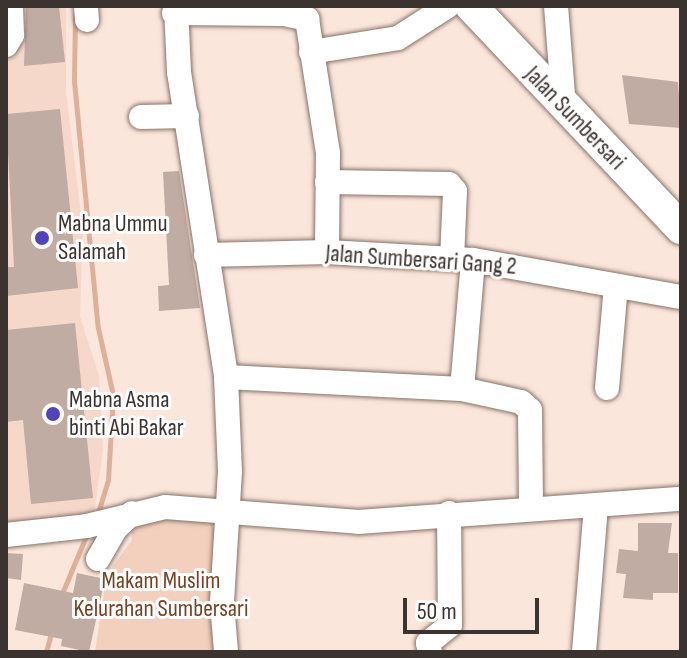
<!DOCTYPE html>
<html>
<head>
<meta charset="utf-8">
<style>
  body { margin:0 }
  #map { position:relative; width:687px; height:658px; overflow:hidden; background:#fbe6db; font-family:"Sofia Sans Condensed",sans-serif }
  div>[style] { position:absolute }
  .built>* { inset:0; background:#f5d8ca }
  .green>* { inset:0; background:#f3cfbd }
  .stream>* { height:5px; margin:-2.5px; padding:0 2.5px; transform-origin:2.5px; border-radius:2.5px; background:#deaf99 }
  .building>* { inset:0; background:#c0aca2 }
  .roads { filter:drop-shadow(0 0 2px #86736a) drop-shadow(0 0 2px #86736a) }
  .minor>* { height:24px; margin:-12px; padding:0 12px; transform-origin:12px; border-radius:12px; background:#fff }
  .major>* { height:32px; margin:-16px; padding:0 16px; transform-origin:16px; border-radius:16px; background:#fff }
  .dots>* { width:22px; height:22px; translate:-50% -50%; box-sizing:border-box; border:4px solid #fff; border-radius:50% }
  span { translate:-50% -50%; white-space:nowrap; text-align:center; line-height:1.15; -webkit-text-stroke:6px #fff; paint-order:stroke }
  .street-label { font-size:24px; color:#3b332f }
  .poi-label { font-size:24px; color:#3b332f }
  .left { translate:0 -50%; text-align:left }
  .park-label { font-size:24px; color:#7a4021 }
  .frame { position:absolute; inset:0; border:8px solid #3b332f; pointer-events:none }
  .scale { position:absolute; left:403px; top:598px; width:136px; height:36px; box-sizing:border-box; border:4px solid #3b332f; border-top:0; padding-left:10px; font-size:24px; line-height:28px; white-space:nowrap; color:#3b332f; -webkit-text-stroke:6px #fff; paint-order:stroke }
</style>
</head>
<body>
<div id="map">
  <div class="built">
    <div style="clip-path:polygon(6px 6px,66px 6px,66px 92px,83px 230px,80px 316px,99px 376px,103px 450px,94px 514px,6px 527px)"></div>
  </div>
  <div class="green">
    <div style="clip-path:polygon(160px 510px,220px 516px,221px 652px,95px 652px,107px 574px,132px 540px,131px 522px)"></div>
  </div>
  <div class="stream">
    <div style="left:75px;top:15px;width:66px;rotate:90.9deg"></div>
    <div style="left:74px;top:81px;width:248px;rotate:84.5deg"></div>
    <div style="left:98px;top:328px;width:69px;rotate:77.4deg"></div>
    <div style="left:113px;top:395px;width:85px;rotate:93.4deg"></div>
    <div style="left:108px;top:480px;width:37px;rotate:107deg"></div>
    <div style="left:61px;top:596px;width:65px;rotate:-67.4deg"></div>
    <div style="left:46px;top:652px;width:20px;rotate:-75deg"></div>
  </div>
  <div class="building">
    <div style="clip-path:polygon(26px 6px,59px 6px,65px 62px,24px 66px)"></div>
    <div style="clip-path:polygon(622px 75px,678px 82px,681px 128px,629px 124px)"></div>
    <div style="clip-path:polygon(60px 109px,78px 288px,6px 296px,6px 267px,14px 267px,6px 114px)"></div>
    <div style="clip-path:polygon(179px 171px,200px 308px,159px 311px,158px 286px,169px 285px,163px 172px)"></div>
    <div style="clip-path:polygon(75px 323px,93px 498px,31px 504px,23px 420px,6px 422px,6px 330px)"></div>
    <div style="clip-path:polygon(638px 523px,672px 523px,668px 553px,678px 553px,678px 593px,653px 593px,653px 600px,623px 598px,626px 574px,616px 573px,619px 549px,638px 551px)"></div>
    <div style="clip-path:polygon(6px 553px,23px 554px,21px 580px,6px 578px)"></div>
    <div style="clip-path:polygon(77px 573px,105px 579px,89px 652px,61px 646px,62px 639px,15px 630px,24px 583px,73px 593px)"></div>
  </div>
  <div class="roads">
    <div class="minor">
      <div style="left:86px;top:6px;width:14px;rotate:86deg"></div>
      <div style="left:176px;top:6px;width:66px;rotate:87.4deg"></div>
      <div style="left:179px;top:72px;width:309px;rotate:81.2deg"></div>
      <div style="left:226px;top:377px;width:94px;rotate:87.6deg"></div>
      <div style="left:230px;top:471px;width:132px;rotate:93.5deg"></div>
      <div style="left:222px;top:603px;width:49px;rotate:85.3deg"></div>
      <div style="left:556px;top:6px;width:101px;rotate:85.5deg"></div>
      <div style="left:174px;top:13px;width:110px;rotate:0.5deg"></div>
      <div style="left:284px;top:14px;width:24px;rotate:12deg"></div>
      <div style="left:307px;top:19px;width:136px;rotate:81.1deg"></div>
      <div style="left:328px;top:153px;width:99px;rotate:90.6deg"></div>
      <div style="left:6px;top:45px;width:12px;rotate:-59deg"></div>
      <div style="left:12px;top:35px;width:29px;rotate:-92deg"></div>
      <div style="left:311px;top:52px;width:88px;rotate:-9.1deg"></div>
      <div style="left:398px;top:38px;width:59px;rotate:-32.6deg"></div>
      <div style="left:141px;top:117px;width:46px;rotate:-1.2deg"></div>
      <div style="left:327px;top:182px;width:122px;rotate:0.9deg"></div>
      <div style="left:449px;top:184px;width:9px;rotate:49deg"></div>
      <div style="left:455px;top:191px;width:68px;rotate:92.5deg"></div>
      <div style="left:206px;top:255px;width:121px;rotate:-1.4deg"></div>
      <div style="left:327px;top:252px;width:146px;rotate:3.1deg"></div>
      <div style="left:473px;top:260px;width:211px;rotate:10.1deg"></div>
      <div style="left:226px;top:377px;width:236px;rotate:2.9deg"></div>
      <div style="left:462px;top:389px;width:60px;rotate:12.4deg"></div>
      <div style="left:521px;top:402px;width:12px;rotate:42deg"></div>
      <div style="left:530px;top:410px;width:98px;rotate:89.4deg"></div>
      <div style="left:607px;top:388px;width:102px;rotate:-85deg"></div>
      <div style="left:462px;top:389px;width:129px;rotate:-85.1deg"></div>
      <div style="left:6px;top:535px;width:81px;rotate:-6.3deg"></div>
      <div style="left:87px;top:526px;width:80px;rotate:-13.7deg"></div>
      <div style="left:165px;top:507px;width:194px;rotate:4.4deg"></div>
      <div style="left:358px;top:522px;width:324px;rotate:-4.1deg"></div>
      <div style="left:98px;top:559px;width:34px;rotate:-60deg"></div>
      <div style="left:115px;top:529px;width:23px;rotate:-43deg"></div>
      <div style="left:430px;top:652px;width:9px;rotate:-103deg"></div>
      <div style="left:428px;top:643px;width:28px;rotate:-39deg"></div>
      <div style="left:450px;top:625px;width:112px;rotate:-90.5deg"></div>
      <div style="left:584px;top:652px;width:147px;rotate:-85.3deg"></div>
    </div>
    <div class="major">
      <div style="left:471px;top:6px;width:306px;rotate:46.6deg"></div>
    </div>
  </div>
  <div class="dots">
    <div style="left:42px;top:238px;background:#5343bb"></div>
    <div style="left:53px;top:414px;background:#5343bb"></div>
  </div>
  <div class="street-label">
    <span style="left:575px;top:118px;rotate:46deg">Jalan Sumbersari</span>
    <span style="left:421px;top:260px;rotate:4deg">Jalan Sumbersari Gang 2</span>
  </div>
  <div class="poi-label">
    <span class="left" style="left:58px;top:238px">Mabna Ummu<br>Salamah</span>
    <span class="left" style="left:69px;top:414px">Mabna Asma<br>binti Abi Bakar</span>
  </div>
  <div class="park-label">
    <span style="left:161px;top:595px">Makam Muslim<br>Kelurahan Sumbersari</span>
  </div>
  <div class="frame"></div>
  <div class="scale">50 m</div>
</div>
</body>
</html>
